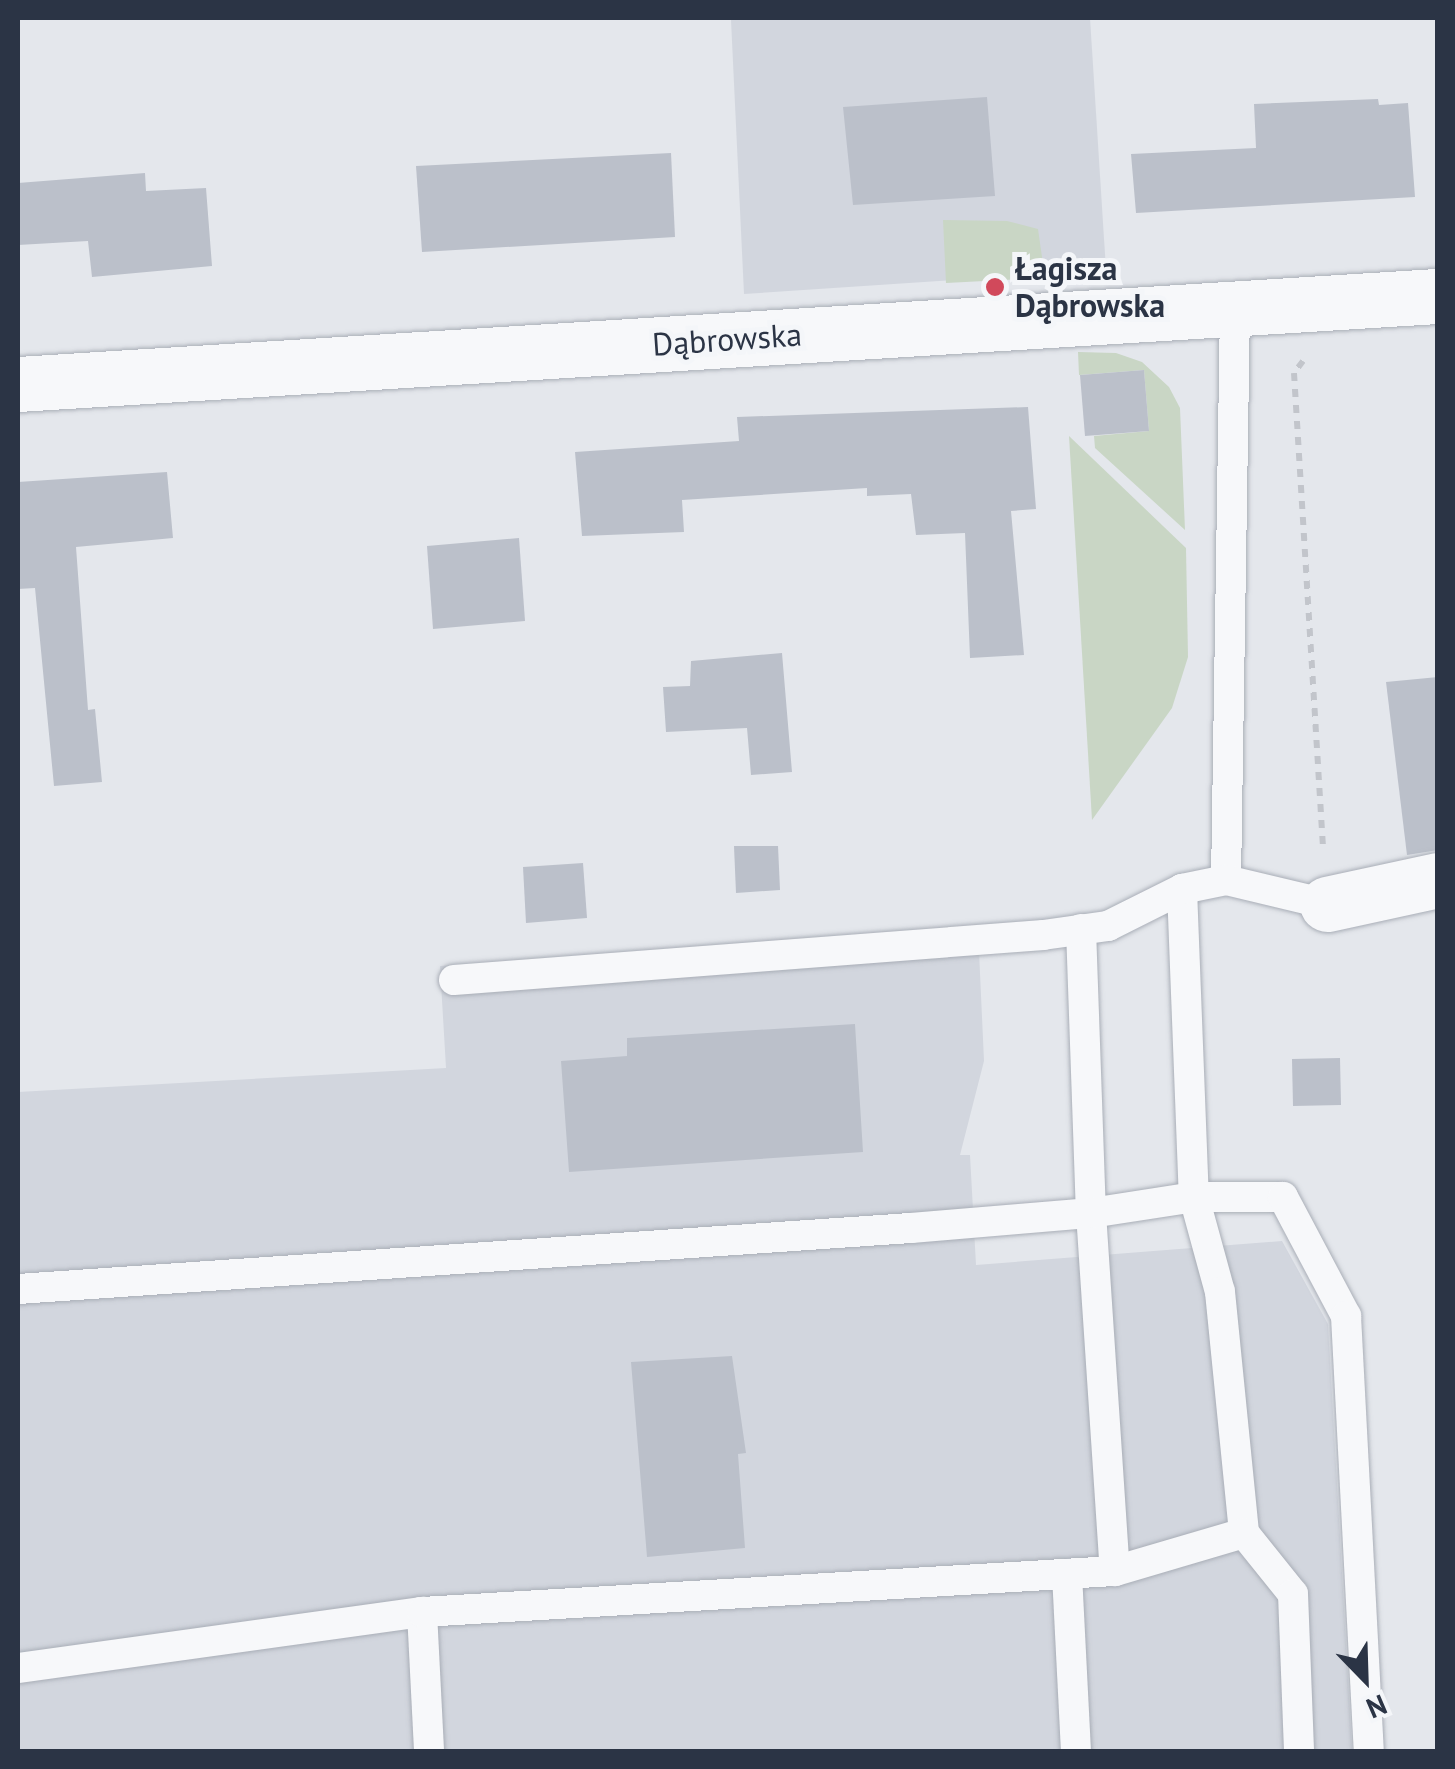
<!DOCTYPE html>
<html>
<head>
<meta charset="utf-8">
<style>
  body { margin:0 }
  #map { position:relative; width:1455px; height:1769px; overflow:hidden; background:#e4e7ec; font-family:"PT Sans",sans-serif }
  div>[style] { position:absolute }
  .built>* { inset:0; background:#d2d6de }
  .green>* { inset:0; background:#c9d6c5 }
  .building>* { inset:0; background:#bbc0ca }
  .path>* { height:6px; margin-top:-3px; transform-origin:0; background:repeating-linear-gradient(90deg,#c2c5cb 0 8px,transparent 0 16px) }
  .roads { filter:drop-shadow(0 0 2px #a9aeb7) drop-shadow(0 0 2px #a9aeb7) }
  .service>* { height:30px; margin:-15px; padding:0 15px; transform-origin:15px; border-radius:15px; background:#f7f8fa }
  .minor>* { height:55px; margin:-27.5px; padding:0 27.5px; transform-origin:27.5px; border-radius:27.5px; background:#f7f8fa }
  .tertiary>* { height:55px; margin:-27.5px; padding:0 27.5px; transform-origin:27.5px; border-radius:27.5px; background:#f7f8fa }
  .dots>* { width:28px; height:28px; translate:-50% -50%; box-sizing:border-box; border:5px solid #f4f6f9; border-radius:50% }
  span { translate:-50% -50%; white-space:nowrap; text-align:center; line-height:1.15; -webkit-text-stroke:10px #f4f6f9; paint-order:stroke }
  .poi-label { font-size:32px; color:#2b3445; font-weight:700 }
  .left { translate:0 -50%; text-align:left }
  .street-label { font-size:32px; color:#2b3445 }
  .frame { position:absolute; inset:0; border:20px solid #2b3445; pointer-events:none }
  .north { position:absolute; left:1315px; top:1629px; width:100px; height:100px; -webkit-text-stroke:8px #f4f6f9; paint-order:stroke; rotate:157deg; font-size:28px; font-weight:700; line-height:40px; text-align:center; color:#2b3445 }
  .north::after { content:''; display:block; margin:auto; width:35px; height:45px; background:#2b3445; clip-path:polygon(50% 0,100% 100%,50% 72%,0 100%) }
</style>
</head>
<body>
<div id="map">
  <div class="built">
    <div style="clip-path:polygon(758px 18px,1090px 18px,1106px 270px,744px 294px,731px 20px)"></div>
    <div style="clip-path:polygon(978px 929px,984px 1061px,960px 1155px,970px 1155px,976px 1265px,1282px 1241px,1328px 1324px,1352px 1751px,18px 1752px,18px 1092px,446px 1068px,440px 966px)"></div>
  </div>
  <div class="green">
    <div style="clip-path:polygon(943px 220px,1007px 221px,1038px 229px,1045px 278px,946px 283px)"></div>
    <div style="clip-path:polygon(1078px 352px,1116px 353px,1142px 362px,1169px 387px,1180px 408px,1185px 530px,1095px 448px,1094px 436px,1149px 431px,1144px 370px,1079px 375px)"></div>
    <div style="clip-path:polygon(1069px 436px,1186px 548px,1188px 657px,1172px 708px,1092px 820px)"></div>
  </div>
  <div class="building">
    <div style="clip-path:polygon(987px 97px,995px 196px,853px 205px,843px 107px)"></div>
    <div style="clip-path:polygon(1378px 99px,1379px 105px,1408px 103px,1415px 197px,1136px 213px,1131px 154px,1256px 148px,1254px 104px)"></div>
    <div style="clip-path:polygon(671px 153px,675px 237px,422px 252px,416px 166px)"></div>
    <div style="clip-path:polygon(145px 173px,146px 191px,206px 188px,212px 266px,92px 277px,88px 241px,18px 245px,18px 183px)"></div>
    <div style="clip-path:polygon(1144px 370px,1149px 431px,1085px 436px,1080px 375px)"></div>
    <div style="clip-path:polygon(1028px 407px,1036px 509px,1011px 511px,1024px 655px,970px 658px,965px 533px,916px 535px,911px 494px,867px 496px,867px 488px,682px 500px,684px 532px,582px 536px,575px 452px,739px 441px,737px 417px)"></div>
    <div style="clip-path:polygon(167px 472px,173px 538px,76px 547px,88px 710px,95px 709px,102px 782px,54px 786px,35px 588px,18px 589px,18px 482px)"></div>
    <div style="clip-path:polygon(519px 538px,525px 621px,433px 629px,427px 546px)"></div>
    <div style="clip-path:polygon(782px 653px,792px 772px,751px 775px,747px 728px,666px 732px,663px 687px,690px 686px,691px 661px)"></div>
    <div style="clip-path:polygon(1438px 677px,1438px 850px,1407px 855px,1386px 682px)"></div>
    <div style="clip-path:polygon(734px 846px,778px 846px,780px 890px,736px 893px)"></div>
    <div style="clip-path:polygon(583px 863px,587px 918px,526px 923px,523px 867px)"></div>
    <div style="clip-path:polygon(855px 1024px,863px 1152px,569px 1172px,561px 1061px,627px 1056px,627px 1038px)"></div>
    <div style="clip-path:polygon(1340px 1058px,1341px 1105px,1293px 1106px,1292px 1059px)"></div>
    <div style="clip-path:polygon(732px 1356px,746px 1453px,738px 1454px,745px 1548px,647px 1557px,631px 1362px)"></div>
  </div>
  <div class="path">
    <div style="left:1303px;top:361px;width:15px;rotate:127deg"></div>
    <div style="left:1294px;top:373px;width:478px;rotate:86.5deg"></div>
  </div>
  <div class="roads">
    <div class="service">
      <div style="left:1235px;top:308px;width:572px;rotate:90.9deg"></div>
      <div style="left:1226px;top:880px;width:104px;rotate:13.4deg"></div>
      <div style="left:1182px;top:889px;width:308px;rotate:87.8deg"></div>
      <div style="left:1194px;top:1197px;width:98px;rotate:74.7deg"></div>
      <div style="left:1220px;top:1292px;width:242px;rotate:84.3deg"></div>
      <div style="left:1081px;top:929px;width:284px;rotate:88deg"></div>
      <div style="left:1091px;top:1213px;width:359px;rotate:86.2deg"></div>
      <div style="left:454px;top:980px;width:591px;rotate:-4.37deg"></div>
      <div style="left:1043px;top:935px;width:66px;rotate:-7.9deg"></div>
      <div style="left:1108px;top:926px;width:83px;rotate:-26.6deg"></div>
      <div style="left:1182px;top:889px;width:45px;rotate:-11.6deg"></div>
      <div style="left:18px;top:1289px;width:895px;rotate:-3.91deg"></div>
      <div style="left:911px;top:1228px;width:181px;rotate:-4.8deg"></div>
      <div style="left:1091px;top:1213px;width:104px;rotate:-8.8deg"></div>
      <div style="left:1194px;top:1197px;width:89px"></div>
      <div style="left:1283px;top:1197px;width:135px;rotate:62.1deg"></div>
      <div style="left:1346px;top:1316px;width:437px;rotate:87deg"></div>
      <div style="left:1067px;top:1574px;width:178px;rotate:87.1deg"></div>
      <div style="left:422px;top:1612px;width:140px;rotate:87.1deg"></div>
      <div style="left:18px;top:1668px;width:408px;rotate:-7.9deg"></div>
      <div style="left:422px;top:1612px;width:694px;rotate:-3.39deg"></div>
      <div style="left:1115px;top:1571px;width:134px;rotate:-16.4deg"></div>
      <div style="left:1244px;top:1533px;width:78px;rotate:51.2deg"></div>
      <div style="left:1293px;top:1594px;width:158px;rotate:87.8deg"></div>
    </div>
    <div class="minor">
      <div style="left:1327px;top:904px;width:114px;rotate:-12.2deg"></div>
    </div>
    <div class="tertiary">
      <div style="left:18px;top:384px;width:1423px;rotate:-3.55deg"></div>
    </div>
  </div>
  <div class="dots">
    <div style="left:995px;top:287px;background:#d1495b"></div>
  </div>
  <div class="poi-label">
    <span class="left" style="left:1015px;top:287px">Łagisza<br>Dąbrowska</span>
  </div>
  <div class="street-label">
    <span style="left:727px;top:339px;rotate:-4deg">Dąbrowska</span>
  </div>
  <div class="frame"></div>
  <div class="north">N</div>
</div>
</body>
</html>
